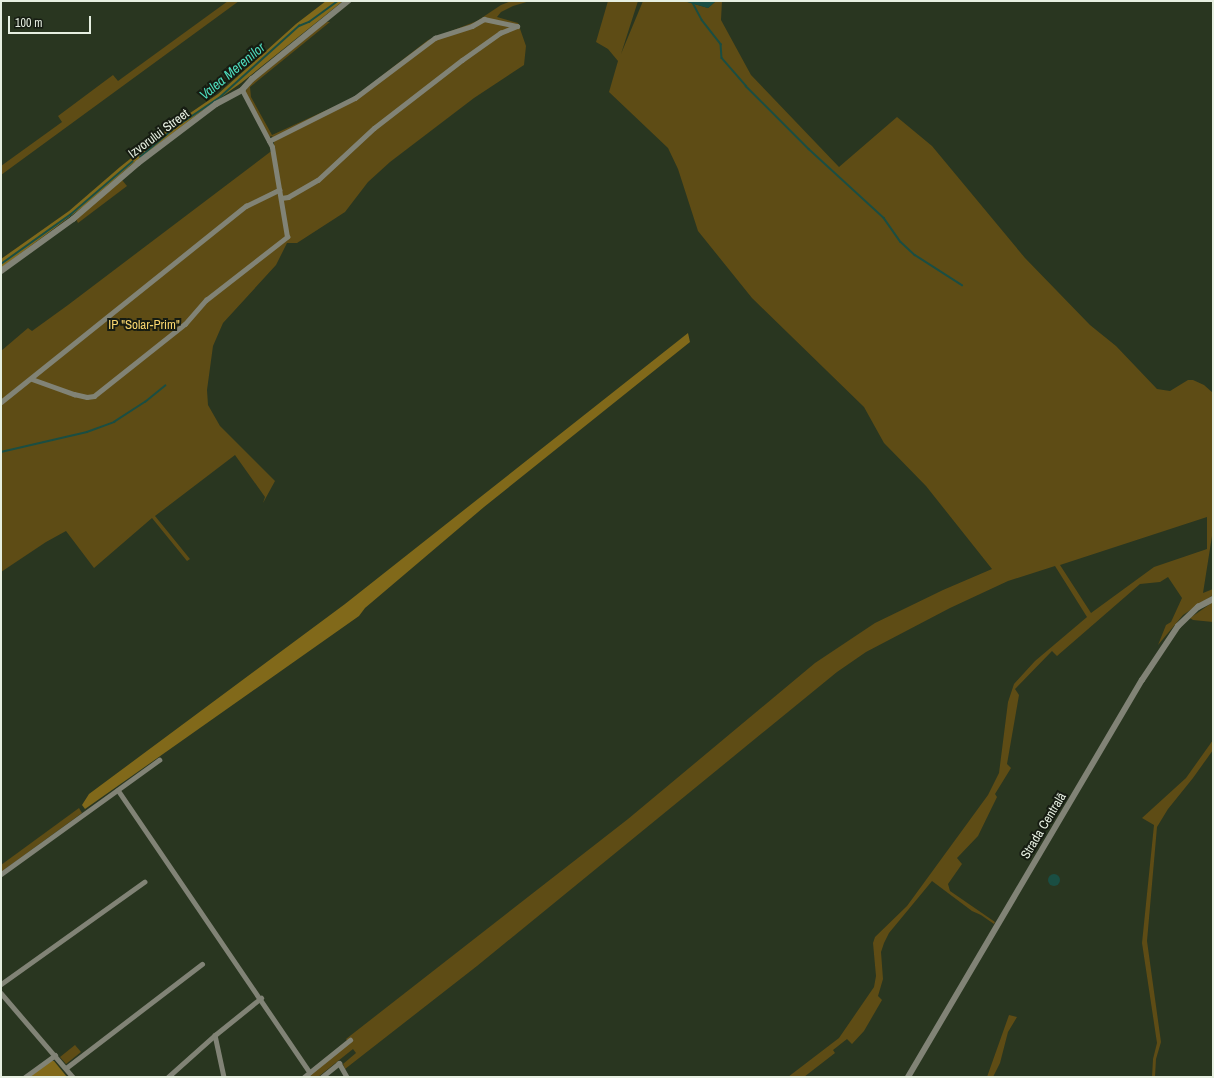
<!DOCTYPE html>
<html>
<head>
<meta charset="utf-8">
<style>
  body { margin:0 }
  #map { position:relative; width:1214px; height:1078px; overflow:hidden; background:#293620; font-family:"Archivo Narrow",sans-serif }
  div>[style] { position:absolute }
  .green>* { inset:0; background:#5e4c15 }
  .forest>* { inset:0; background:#81691a }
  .water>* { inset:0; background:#1a4e43 }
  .round { border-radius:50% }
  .stream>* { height:1.5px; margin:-0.75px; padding:0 0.75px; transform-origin:0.75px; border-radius:0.75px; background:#1a4e43 }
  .minor>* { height:4.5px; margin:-2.25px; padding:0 2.25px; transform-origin:2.25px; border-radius:2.25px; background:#818376 }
  .tertiary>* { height:6px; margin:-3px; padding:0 3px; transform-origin:3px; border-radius:3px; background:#818376 }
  span { translate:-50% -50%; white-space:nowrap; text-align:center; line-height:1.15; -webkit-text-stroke:4px #161c12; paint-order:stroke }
  .street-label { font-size:13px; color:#e6efe1 }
  .park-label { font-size:13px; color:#f7d56e }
  .water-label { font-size:14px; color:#4ddbbd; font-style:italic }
  .frame { position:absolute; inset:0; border:2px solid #e6efe1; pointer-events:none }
  .scale { position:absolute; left:8px; top:16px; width:83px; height:18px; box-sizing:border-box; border:2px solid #e6efe1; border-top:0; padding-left:5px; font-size:12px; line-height:14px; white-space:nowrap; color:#e6efe1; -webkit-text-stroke:3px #161c12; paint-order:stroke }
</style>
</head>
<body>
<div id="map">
  <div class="green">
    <div style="clip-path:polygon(228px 1px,239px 1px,1px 175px,1px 166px,62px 122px,58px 116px,113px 75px,118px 81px)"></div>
    <div style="clip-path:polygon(511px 1px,530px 1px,513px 6px,501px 12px,497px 17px,518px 23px,526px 46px,524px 65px,474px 98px,390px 162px,368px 182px,345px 212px,297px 243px,287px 243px,276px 265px,223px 323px,213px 346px,207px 390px,208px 405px,220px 426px,275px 481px,263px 503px,265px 497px,235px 455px,155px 516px,190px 559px,187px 561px,152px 518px,94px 568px,66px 531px,46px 542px,1px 572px,1px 351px,28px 328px,32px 331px,68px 305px,274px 149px,274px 141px,272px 136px,269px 137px,246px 95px,246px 91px,248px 86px,326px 22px,330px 22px,250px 87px,251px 97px,272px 135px,353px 98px,428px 40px,477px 21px,501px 5px)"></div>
    <div style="clip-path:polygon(evenodd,608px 1px,638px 1px,621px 54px,643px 1px,684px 1px,708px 8px,716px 1px,722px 1px,721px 20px,751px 75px,839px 167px,897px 117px,932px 146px,1025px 258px,1090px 325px,1116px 346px,1157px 389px,1170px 391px,1188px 380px,1193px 380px,1204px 385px,1213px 393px,1212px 536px,1203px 593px,1213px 589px,1213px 595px,1183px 615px,1158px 645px,1166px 625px,1171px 622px,1182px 598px,1168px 577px,1160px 582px,1140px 584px,1057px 656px,1052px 651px,1015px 689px,1019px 695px,1007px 764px,1011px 768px,995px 794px,997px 797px,978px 836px,957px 858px,962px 864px,948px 884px,950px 891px,995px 922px,994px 924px,981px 915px,972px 911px,932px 881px,889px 933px,884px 943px,881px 952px,883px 979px,878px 996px,882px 1000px,864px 1031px,852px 1044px,847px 1039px,833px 1050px,835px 1053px,804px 1077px,788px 1077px,839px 1038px,874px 987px,876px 976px,873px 943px,875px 937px,907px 906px,988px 795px,999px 773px,1008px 702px,1014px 684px,1035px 661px,1087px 617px,1055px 566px,1008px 581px,950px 608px,866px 652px,837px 672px,477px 966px,345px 1069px,343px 1064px,356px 1053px,353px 1049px,318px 1077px,307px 1077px,349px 1044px,346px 1039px,628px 819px,815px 663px,875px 623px,943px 590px,992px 569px,926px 486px,884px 443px,864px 407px,752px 298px,698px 231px,678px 169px,668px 148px,609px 92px,618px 61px,608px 49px,596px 42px,608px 1px,1207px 517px,1207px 549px,1154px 567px,1091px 613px,1060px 565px,1207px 517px)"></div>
    <div style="clip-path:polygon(122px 180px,127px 186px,78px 223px,76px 219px)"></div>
    <div style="clip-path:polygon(1213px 602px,1213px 622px,1193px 620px,1190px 618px)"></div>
    <div style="clip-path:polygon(1213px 740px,1213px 750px,1193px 778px,1168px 809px,1157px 827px,1147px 941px,1161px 1042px,1156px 1059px,1155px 1077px,1152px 1077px,1153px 1059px,1157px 1043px,1142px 943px,1154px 825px,1142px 818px,1186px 778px)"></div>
    <div style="clip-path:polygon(79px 808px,82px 813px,1px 872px,1px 865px)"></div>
    <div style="clip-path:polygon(1009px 1015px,1017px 1017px,1008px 1032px,1000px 1063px,993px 1077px,987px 1077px)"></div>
    <div style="clip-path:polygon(75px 1045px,81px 1052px,66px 1064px,60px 1057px)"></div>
  </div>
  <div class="forest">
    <div style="clip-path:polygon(326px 1px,343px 1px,241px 83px,203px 110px,131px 165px,84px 206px,1px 268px,1px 259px,69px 211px,120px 167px,174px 124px,218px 94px,296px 24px)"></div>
    <div style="clip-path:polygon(688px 333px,690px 342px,484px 507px,365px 608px,359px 616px,85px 809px,82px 805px,89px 794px,345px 604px)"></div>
    <div style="clip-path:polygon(50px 1061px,54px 1061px,67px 1077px,29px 1077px)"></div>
  </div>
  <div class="water">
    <div style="clip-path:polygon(684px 1px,716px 1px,708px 8px)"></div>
    <div class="round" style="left:1048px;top:874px;width:12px;height:12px"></div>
  </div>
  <div class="stream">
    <div style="left:692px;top:1px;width:21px;rotate:62deg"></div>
    <div style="left:702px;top:20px;width:31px;rotate:52deg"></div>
    <div style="left:721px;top:44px;width:14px;rotate:86deg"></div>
    <div style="left:722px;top:58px;width:37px;rotate:49deg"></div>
    <div style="left:746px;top:86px;width:89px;rotate:45deg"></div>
    <div style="left:809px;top:149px;width:102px;rotate:42.6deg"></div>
    <div style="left:884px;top:218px;width:29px;rotate:55deg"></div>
    <div style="left:901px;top:242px;width:19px;rotate:43deg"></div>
    <div style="left:915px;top:255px;width:56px;rotate:32.6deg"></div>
    <div style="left:140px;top:157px;width:48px;rotate:-40deg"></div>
    <div style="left:177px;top:126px;width:50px;rotate:-33.7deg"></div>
    <div style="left:219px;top:98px;width:108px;rotate:-42deg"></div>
    <div style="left:299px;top:26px;width:11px;rotate:-22deg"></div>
    <div style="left:309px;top:22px;width:36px;rotate:-36deg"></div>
    <div style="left:1px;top:264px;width:85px;rotate:-35.4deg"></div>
    <div style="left:70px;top:215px;width:82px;rotate:-40.5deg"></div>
    <div style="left:1px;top:452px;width:88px;rotate:-13.1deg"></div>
    <div style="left:87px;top:432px;width:29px;rotate:-20deg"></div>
    <div style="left:114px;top:422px;width:37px;rotate:-33deg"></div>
    <div style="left:145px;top:402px;width:26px;rotate:-39deg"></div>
  </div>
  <div class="minor">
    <div style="left:269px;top:141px;width:96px;rotate:-26.6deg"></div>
    <div style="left:355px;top:98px;width:100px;rotate:-36.9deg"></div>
    <div style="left:435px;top:38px;width:39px;rotate:-18deg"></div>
    <div style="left:472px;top:26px;width:14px;rotate:-30deg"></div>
    <div style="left:484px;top:19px;width:34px;rotate:12deg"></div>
    <div style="left:281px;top:198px;width:7px;rotate:-8deg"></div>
    <div style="left:288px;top:197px;width:34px;rotate:-30deg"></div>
    <div style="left:318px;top:180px;width:76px;rotate:-42.9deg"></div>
    <div style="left:374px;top:128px;width:111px;rotate:-37.7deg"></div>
    <div style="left:462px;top:60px;width:47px;rotate:-35.4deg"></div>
    <div style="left:500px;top:33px;width:18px;rotate:-22deg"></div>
    <div style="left:32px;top:379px;width:45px;rotate:19.7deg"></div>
    <div style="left:74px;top:394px;width:13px;rotate:13deg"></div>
    <div style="left:87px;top:397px;width:7px;rotate:-8deg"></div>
    <div style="left:94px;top:396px;width:116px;rotate:-38.4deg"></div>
    <div style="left:185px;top:324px;width:32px;rotate:-49deg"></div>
    <div style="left:206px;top:300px;width:103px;rotate:-37.9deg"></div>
    <div style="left:287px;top:237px;width:91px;rotate:-99.5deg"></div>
    <div style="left:272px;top:147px;width:64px;rotate:-117.8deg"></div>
    <div style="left:1px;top:402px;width:314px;rotate:-38.7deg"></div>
    <div style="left:246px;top:206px;width:37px;rotate:-26deg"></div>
    <div style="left:118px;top:790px;width:341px;rotate:55.8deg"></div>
    <div style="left:1px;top:874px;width:195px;rotate:-35.8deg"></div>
    <div style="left:1px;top:984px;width:176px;rotate:-35.5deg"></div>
    <div style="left:1px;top:993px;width:111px;rotate:49.4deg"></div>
    <div style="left:215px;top:1035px;width:43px;rotate:77.9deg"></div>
    <div style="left:66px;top:1068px;width:171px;rotate:-37.4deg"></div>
    <div style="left:25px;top:1077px;width:37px;rotate:-36deg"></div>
    <div style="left:168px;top:1077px;width:63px;rotate:-41.8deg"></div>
    <div style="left:215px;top:1035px;width:59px;rotate:-38.8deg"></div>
    <div style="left:304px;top:1077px;width:59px;rotate:-38.8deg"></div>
    <div style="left:322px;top:1077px;width:22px;rotate:-39deg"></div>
    <div style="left:339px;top:1063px;width:16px;rotate:60deg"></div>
  </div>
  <div class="tertiary">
    <div style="left:1px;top:271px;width:89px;rotate:-35.8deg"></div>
    <div style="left:73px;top:219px;width:86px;rotate:-40.7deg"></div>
    <div style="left:138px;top:163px;width:98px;rotate:-37.1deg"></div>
    <div style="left:216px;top:104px;width:30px;rotate:-28deg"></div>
    <div style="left:242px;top:90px;width:15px;rotate:-48deg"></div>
    <div style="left:252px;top:79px;width:124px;rotate:-39.1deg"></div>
    <div style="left:908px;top:1077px;width:461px;rotate:-59.5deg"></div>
    <div style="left:1142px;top:680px;width:65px;rotate:-56.3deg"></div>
    <div style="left:1178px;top:626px;width:28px;rotate:-44deg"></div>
    <div style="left:1198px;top:607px;width:17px;rotate:-28deg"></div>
  </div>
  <div class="street-label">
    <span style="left:159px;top:134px;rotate:-37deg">Izvorului Street</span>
    <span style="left:1044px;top:826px;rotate:-59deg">Strada Centrală</span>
  </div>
  <div class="park-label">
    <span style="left:144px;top:325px">IP "Solar-Prim"</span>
  </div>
  <div class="water-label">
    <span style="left:232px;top:71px;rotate:-40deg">Valea Merenilor</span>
  </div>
  <div class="frame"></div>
  <div class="scale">100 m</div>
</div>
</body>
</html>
